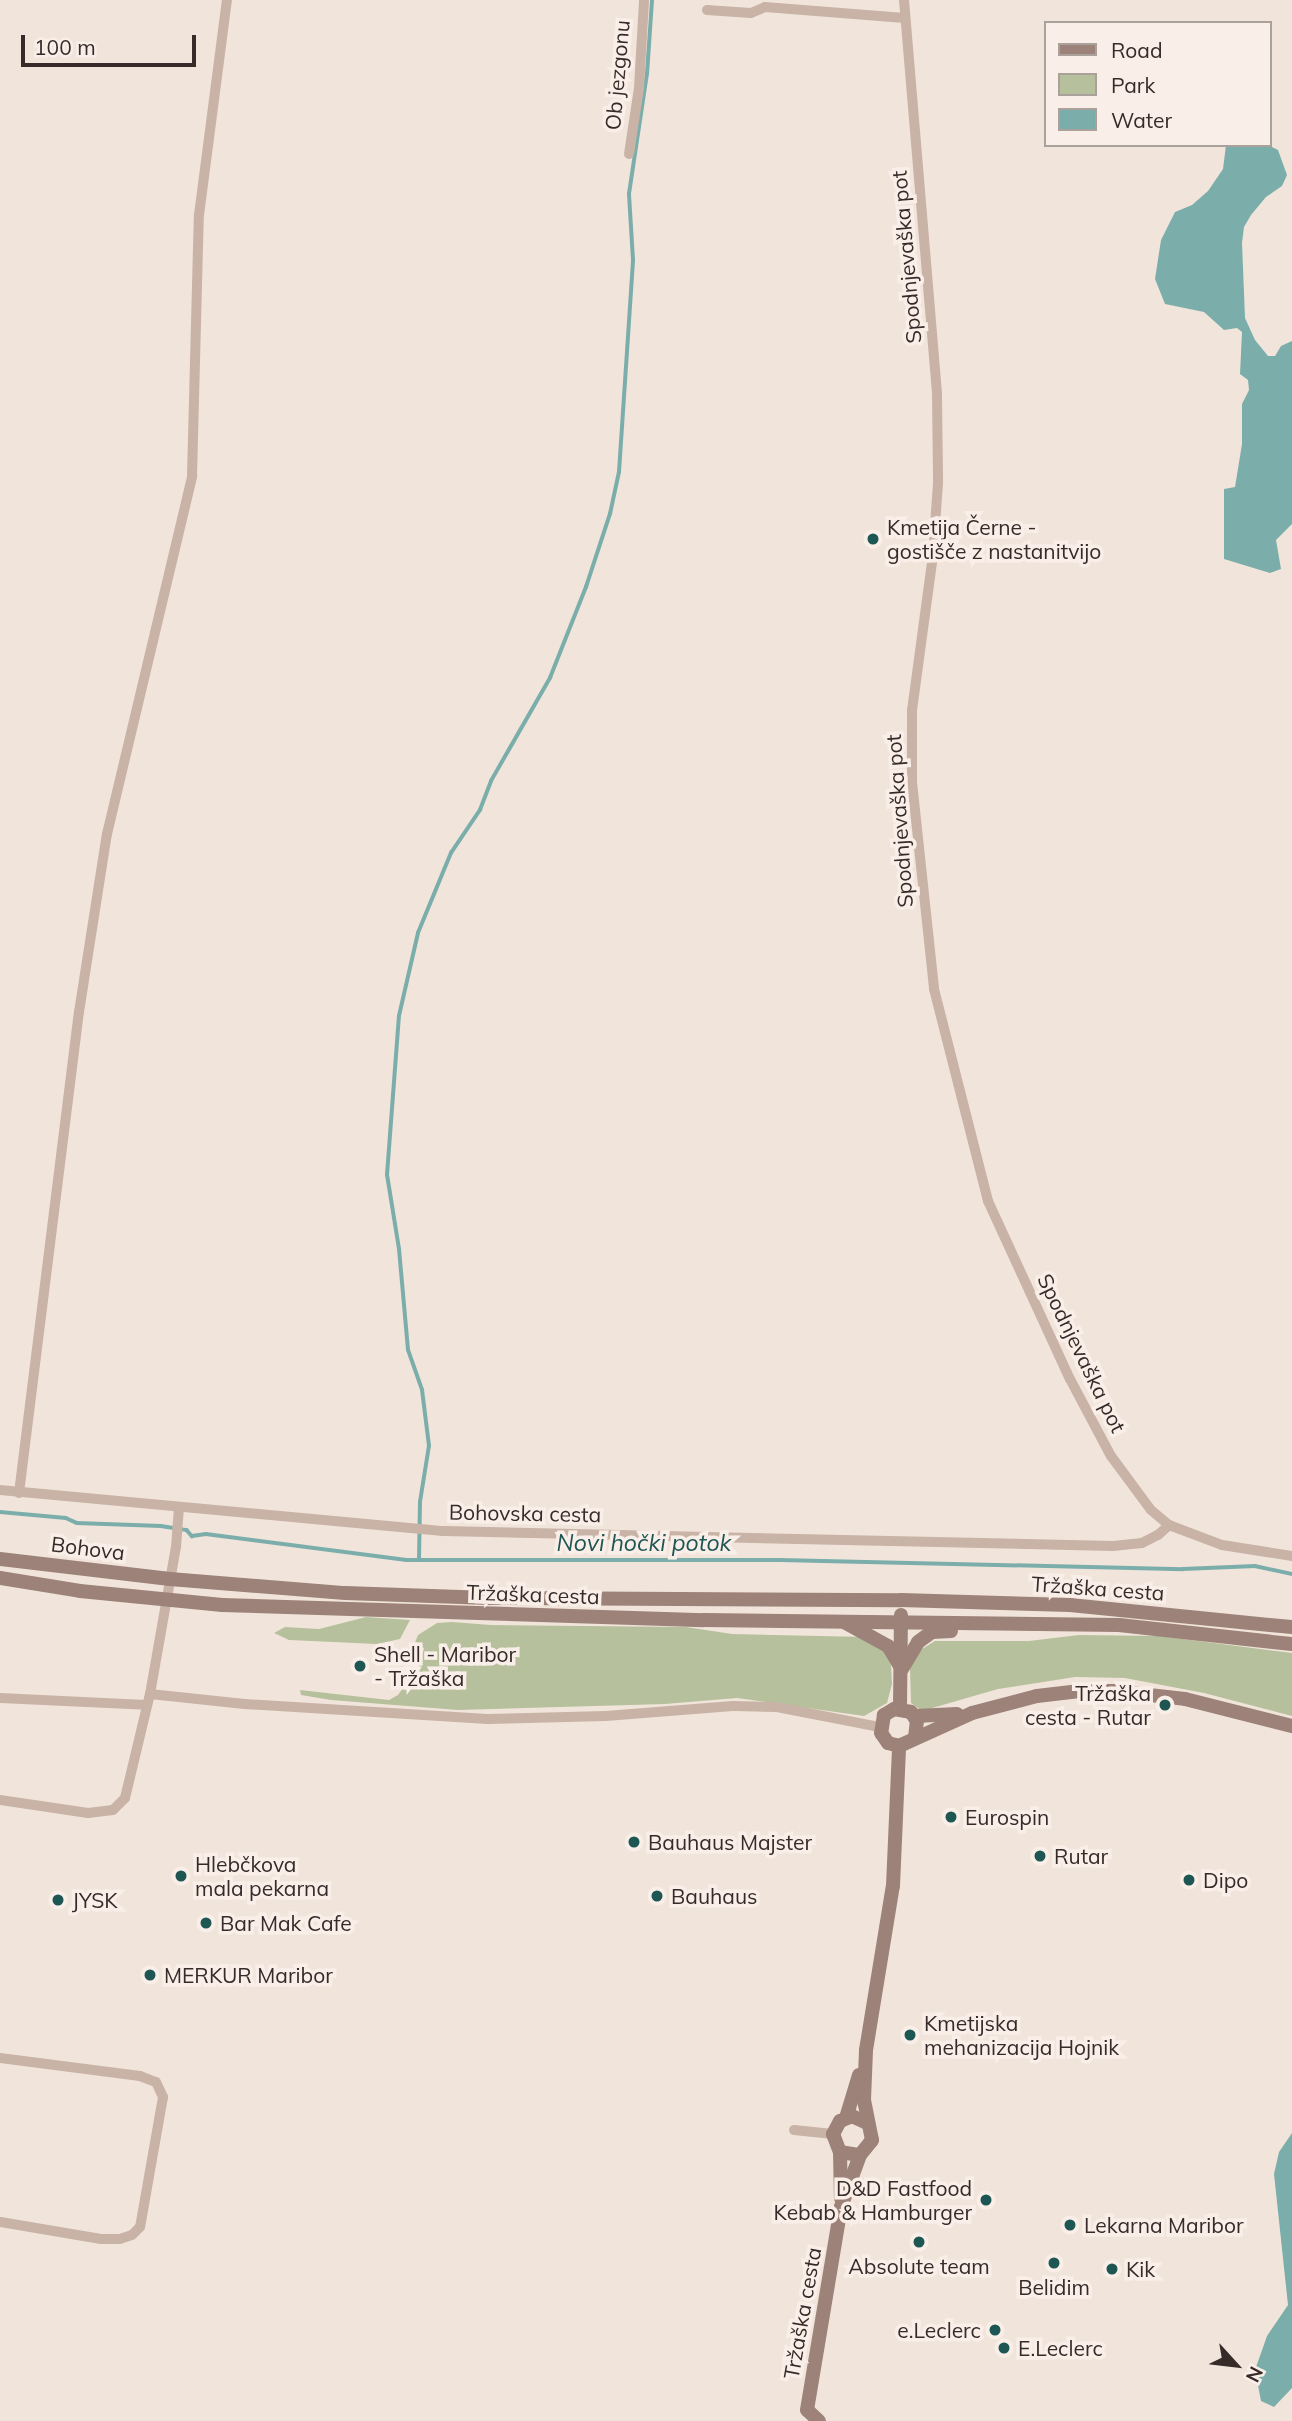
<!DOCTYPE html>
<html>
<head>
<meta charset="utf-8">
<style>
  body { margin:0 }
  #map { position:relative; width:1292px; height:2421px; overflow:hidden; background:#f1e5db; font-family:Mulish,sans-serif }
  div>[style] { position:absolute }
  .green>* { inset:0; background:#b7c09c }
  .water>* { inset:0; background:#7baeab }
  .stream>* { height:3.5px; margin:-1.75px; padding:0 1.75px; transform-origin:1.75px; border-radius:1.75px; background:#7baeab }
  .street>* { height:10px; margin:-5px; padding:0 5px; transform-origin:5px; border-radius:5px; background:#c9b3a7 }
  .secondary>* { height:14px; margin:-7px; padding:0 7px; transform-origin:7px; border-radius:7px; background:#9d8279 }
  .dots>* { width:19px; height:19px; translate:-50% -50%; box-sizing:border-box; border:4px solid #f9efe8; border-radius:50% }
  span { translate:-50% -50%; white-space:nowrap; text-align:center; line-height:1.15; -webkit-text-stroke:7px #f9efe8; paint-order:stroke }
  .street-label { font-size:21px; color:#362b28 }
  .poi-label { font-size:21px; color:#362b28 }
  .left { translate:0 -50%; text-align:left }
  .right { translate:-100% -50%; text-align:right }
  .water-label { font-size:23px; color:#1e5654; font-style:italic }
  .legend { position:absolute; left:1044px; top:21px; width:228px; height:126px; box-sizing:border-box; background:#f9efe8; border:2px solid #aba19b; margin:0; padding:9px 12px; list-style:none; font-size:21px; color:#362b28 }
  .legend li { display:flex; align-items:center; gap:14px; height:35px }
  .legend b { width:35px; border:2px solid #aba19b }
  .north { position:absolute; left:1201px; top:2330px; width:70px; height:70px; -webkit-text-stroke:5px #f9efe8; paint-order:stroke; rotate:117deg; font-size:19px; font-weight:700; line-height:28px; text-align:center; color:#362b28 }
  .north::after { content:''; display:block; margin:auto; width:24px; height:32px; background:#362b28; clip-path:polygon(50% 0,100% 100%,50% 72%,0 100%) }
  .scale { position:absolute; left:21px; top:35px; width:175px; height:32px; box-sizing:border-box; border:4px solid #362b28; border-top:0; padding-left:9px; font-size:21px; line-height:24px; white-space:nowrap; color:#362b28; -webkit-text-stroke:5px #f9efe8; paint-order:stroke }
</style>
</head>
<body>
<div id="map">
  <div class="green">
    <div style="clip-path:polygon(366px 1617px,410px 1620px,400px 1639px,377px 1644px,289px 1640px,274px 1633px,285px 1627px,319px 1629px)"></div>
    <div style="clip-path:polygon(452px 1622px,491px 1625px,686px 1627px,732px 1634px,866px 1637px,882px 1647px,891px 1663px,892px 1684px,887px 1703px,864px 1716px,737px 1698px,665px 1704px,458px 1710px,331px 1700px,301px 1695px,300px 1690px,389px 1700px,398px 1695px,406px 1684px,414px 1685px,424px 1648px,414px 1645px,418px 1635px,437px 1623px)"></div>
    <div style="clip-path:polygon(1079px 1635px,1159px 1636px,1292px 1653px,1292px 1716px,1204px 1693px,1125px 1678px,1075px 1677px,998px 1689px,922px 1711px,911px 1703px,910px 1668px,922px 1649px,935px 1641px,1029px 1641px)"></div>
  </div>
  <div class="water">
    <div style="clip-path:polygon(1226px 145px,1268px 145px,1278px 150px,1287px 175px,1282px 186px,1266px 197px,1251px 215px,1244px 227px,1242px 243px,1245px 318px,1255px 340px,1268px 356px,1275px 356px,1281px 346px,1292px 341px,1292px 524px,1276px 540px,1281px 569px,1270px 573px,1224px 559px,1224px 489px,1235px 487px,1242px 444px,1242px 404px,1249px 390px,1248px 380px,1240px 374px,1242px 332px,1237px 328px,1224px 330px,1204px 312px,1165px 304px,1155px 279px,1161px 240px,1175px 212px,1192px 205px,1208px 191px,1223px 169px)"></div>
    <div style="clip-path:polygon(1292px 2133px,1292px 2388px,1274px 2407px,1261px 2401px,1255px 2370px,1267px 2336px,1288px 2305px,1274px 2174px,1279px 2152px)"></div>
  </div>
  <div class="stream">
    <div style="left:0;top:1512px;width:66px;rotate:5.2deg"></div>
    <div style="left:66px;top:1518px;width:12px;rotate:24deg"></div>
    <div style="left:77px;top:1523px;width:84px;rotate:2deg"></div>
    <div style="left:161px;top:1526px;width:26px;rotate:9deg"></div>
    <div style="left:187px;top:1530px;width:8px;rotate:50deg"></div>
    <div style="left:192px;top:1536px;width:14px;rotate:-8deg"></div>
    <div style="left:206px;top:1534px;width:202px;rotate:7.4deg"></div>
    <div style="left:406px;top:1560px;width:374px"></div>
    <div style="left:780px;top:1560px;width:403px;rotate:1.3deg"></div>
    <div style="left:1183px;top:1569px;width:72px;rotate:-2.4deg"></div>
    <div style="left:1255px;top:1566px;width:38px;rotate:12deg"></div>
    <div style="left:419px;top:1559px;width:57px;rotate:-89deg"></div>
    <div style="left:420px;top:1502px;width:57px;rotate:-80.9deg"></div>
    <div style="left:429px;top:1446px;width:56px;rotate:-97.1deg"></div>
    <div style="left:422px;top:1390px;width:42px;rotate:-109.3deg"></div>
    <div style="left:408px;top:1350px;width:101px;rotate:-95.1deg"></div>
    <div style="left:399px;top:1249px;width:75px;rotate:-99.2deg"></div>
    <div style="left:387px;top:1175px;width:159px;rotate:-85.7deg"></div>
    <div style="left:399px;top:1016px;width:85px;rotate:-77.1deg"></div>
    <div style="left:418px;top:933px;width:87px;rotate:-67.6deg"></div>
    <div style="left:451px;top:853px;width:52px;rotate:-56deg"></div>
    <div style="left:480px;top:810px;width:31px;rotate:-69deg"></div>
    <div style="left:491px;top:781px;width:119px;rotate:-60.2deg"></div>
    <div style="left:550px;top:678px;width:98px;rotate:-68.4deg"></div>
    <div style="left:586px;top:587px;width:77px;rotate:-71.8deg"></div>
    <div style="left:610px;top:514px;width:43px;rotate:-77.9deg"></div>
    <div style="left:619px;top:472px;width:212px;rotate:-86.2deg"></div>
    <div style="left:633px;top:260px;width:66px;rotate:-93.5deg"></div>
    <div style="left:629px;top:194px;width:121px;rotate:-81.5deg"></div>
    <div style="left:647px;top:74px;width:74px;rotate:-86.1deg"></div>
  </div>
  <div class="street">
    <div style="left:904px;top:0;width:396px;rotate:85.2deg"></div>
    <div style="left:937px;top:395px;width:88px;rotate:89.3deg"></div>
    <div style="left:938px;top:483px;width:72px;rotate:94deg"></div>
    <div style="left:933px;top:555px;width:156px;rotate:97.7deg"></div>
    <div style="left:912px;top:710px;width:72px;rotate:90deg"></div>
    <div style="left:912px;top:782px;width:208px;rotate:83.9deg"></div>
    <div style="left:934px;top:989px;width:219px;rotate:75.7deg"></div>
    <div style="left:988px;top:1201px;width:196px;rotate:65.3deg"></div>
    <div style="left:1070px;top:1379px;width:87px;rotate:62deg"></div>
    <div style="left:1111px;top:1456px;width:67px;rotate:53.5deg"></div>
    <div style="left:1151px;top:1510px;width:23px;rotate:40deg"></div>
    <div style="left:1169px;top:1525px;width:57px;rotate:20.7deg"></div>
    <div style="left:1222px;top:1545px;width:71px;rotate:8.9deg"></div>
    <div style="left:707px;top:10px;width:44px;rotate:3.9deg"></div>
    <div style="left:751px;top:13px;width:15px;rotate:-23deg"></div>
    <div style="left:765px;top:7px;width:140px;rotate:4.5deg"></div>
    <div style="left:629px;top:154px;width:67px;rotate:-81.4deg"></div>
    <div style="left:639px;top:88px;width:88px;rotate:-86.7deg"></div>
    <div style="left:0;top:1490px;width:445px;rotate:5.3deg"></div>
    <div style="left:443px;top:1531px;width:670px;rotate:1.28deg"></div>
    <div style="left:1113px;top:1546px;width:29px;rotate:-6deg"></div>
    <div style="left:1142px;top:1543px;width:18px;rotate:-27deg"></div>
    <div style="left:1158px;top:1535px;width:15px;rotate:-42deg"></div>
    <div style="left:19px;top:1493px;width:485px;rotate:-82.9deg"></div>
    <div style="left:79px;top:1012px;width:180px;rotate:-81.1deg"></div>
    <div style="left:107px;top:834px;width:368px;rotate:-76.6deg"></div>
    <div style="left:192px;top:476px;width:261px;rotate:-88.5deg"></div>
    <div style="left:199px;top:215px;width:217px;rotate:-82.6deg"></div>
    <div style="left:150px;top:1694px;width:95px;rotate:6.1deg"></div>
    <div style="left:244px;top:1704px;width:244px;rotate:3.5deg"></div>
    <div style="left:488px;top:1719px;width:118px;rotate:-1.5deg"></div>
    <div style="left:606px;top:1716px;width:127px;rotate:-4.5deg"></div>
    <div style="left:733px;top:1706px;width:44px;rotate:1.3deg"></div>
    <div style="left:777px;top:1707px;width:105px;rotate:11deg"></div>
    <div style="left:0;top:1698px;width:146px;rotate:2.7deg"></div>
    <div style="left:0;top:1800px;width:89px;rotate:8.4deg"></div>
    <div style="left:88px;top:1813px;width:25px;rotate:-7deg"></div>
    <div style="left:113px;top:1810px;width:17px;rotate:-45deg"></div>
    <div style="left:125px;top:1798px;width:107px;rotate:-76.5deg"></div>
    <div style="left:150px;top:1694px;width:149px;rotate:-80deg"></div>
    <div style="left:176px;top:1547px;width:40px;rotate:-85.7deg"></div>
    <div style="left:0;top:2058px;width:141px;rotate:7.3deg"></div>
    <div style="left:140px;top:2076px;width:17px;rotate:21deg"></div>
    <div style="left:156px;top:2082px;width:17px;rotate:65deg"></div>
    <div style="left:163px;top:2097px;width:132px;rotate:100deg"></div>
    <div style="left:140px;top:2227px;width:11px;rotate:135deg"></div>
    <div style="left:132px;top:2235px;width:13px;rotate:162deg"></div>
    <div style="left:120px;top:2239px;width:19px;rotate:180deg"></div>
    <div style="left:101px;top:2239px;width:102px;rotate:-170.4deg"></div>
    <div style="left:794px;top:2130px;width:39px;rotate:6deg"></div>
  </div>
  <div class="secondary">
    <div style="left:0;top:1559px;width:171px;rotate:6.7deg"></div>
    <div style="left:170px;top:1579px;width:176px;rotate:4.6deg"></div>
    <div style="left:345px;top:1593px;width:144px;rotate:2deg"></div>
    <div style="left:489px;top:1598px;width:412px;rotate:0.3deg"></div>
    <div style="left:901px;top:1600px;width:169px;rotate:1.7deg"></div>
    <div style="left:1070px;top:1605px;width:223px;rotate:5.7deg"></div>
    <div style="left:0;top:1578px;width:81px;rotate:9.2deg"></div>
    <div style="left:80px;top:1591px;width:143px;rotate:5.6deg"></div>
    <div style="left:222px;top:1605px;width:482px;rotate:1.8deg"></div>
    <div style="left:704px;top:1620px;width:415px;rotate:0.7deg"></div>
    <div style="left:1119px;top:1625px;width:174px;rotate:6.3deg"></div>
    <div style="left:846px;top:1623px;width:48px;rotate:28.7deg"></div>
    <div style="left:888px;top:1646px;width:26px;rotate:59deg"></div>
    <div style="left:902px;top:1669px;width:31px;rotate:-59deg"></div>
    <div style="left:918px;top:1642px;width:17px;rotate:-36deg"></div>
    <div style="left:932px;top:1632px;width:19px;rotate:-3deg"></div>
    <div style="left:900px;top:1708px;width:93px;rotate:-89.4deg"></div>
    <div style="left:915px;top:1716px;width:42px;rotate:-2.7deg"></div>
    <div style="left:915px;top:1737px;width:16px;rotate:-83deg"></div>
    <div style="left:917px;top:1721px;width:11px;rotate:-124deg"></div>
    <div style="left:911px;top:1712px;width:17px;rotate:-170deg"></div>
    <div style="left:894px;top:1709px;width:12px;rotate:149deg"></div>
    <div style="left:884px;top:1715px;width:18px;rotate:99deg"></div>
    <div style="left:881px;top:1733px;width:12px;rotate:55deg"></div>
    <div style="left:888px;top:1743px;width:11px;rotate:15deg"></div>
    <div style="left:899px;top:1746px;width:80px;rotate:-24.3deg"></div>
    <div style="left:972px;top:1713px;width:67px;rotate:-14.7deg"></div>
    <div style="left:1037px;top:1696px;width:43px;rotate:-6.6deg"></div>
    <div style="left:1080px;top:1691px;width:34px"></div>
    <div style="left:1114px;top:1691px;width:71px;rotate:6.4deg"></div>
    <div style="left:1185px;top:1699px;width:110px;rotate:14.2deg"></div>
    <div style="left:846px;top:2118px;width:45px;rotate:-73.2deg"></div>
    <div style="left:867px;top:2123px;width:17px;rotate:-155deg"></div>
    <div style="left:852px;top:2116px;width:13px;rotate:157deg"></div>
    <div style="left:840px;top:2121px;width:15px;rotate:118deg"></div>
    <div style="left:833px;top:2134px;width:19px;rotate:69deg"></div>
    <div style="left:840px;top:2152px;width:20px;rotate:9deg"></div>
    <div style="left:860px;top:2155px;width:19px;rotate:-51deg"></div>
    <div style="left:872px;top:2140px;width:41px;rotate:-101.3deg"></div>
    <div style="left:864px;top:2100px;width:50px;rotate:-87.7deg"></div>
    <div style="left:866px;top:2050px;width:166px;rotate:-80.7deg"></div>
    <div style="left:893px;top:1886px;width:140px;rotate:-87.5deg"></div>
    <div style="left:840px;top:2152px;width:46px;rotate:88.8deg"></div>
    <div style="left:819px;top:2421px;width:16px;rotate:-137deg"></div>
    <div style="left:807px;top:2410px;width:206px;rotate:-80.5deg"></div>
    <div style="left:841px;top:2207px;width:55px;rotate:-69.9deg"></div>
  </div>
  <div class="dots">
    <div style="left:873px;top:539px;background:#1e5654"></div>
    <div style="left:360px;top:1666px;background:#1e5654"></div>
    <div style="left:1165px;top:1705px;background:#1e5654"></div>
    <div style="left:951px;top:1817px;background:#1e5654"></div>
    <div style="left:634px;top:1842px;background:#1e5654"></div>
    <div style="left:1040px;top:1856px;background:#1e5654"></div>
    <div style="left:181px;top:1876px;background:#1e5654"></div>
    <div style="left:1189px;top:1880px;background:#1e5654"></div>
    <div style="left:657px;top:1896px;background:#1e5654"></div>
    <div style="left:58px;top:1900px;background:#1e5654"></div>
    <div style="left:206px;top:1923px;background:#1e5654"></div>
    <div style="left:150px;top:1975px;background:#1e5654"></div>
    <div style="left:910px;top:2035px;background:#1e5654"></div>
    <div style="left:986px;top:2200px;background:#1e5654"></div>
    <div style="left:1070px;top:2225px;background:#1e5654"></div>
    <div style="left:919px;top:2242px;background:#1e5654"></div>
    <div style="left:1054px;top:2263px;background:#1e5654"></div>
    <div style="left:1112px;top:2269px;background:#1e5654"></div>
    <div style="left:995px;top:2330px;background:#1e5654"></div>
    <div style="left:1004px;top:2348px;background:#1e5654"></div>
  </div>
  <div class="street-label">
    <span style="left:617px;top:75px;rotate:-85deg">Ob jezgonu</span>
    <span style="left:906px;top:257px;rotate:-95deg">Spodnjevaška pot</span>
    <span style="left:899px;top:821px;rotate:-94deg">Spodnjevaška pot</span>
    <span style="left:1082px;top:1353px;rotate:64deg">Spodnjevaška pot</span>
    <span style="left:525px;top:1513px;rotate:1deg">Bohovska cesta</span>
    <span style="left:88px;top:1548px;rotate:7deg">Bohova</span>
    <span style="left:1098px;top:1588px;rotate:4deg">Tržaška cesta</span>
    <span style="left:533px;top:1594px;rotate:2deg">Tržaška cesta</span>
    <span style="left:802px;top:2313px;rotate:-80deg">Tržaška cesta</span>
  </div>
  <div class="poi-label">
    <span class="left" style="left:887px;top:539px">Kmetija Černe -<br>gostišče z nastanitvijo</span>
    <span class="left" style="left:374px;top:1666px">Shell - Maribor<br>- Tržaška</span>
    <span class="right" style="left:1151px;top:1705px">Tržaška<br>cesta - Rutar</span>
    <span class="left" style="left:965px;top:1817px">Eurospin</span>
    <span class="left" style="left:648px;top:1842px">Bauhaus Majster</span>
    <span class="left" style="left:1054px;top:1856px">Rutar</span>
    <span class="left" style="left:195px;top:1876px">Hlebčkova<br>mala pekarna</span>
    <span class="left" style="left:1203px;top:1880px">Dipo</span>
    <span class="left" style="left:671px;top:1896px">Bauhaus</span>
    <span class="left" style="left:72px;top:1900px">JYSK</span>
    <span class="left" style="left:220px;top:1923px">Bar Mak Cafe</span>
    <span class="left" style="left:164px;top:1975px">MERKUR Maribor</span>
    <span class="left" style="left:924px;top:2035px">Kmetijska<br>mehanizacija Hojnik</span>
    <span class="right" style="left:972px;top:2200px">D&amp;D Fastfood<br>Kebab &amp; Hamburger</span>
    <span class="left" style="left:1084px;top:2225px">Lekarna Maribor</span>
    <span style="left:919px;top:2266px">Absolute team</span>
    <span class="left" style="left:1126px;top:2269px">Kik</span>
    <span style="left:1054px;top:2287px">Belidim</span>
    <span class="right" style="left:981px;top:2330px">e.Leclerc</span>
    <span class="left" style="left:1018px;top:2348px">E.Leclerc</span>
  </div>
  <div class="water-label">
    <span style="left:644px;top:1543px">Novi hočki potok</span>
  </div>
  <ul class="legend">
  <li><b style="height:9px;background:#9d8279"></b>Road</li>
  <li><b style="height:19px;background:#b7c09c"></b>Park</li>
  <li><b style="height:19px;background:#7baeab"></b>Water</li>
  </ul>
  <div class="north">N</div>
  <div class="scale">100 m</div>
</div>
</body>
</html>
